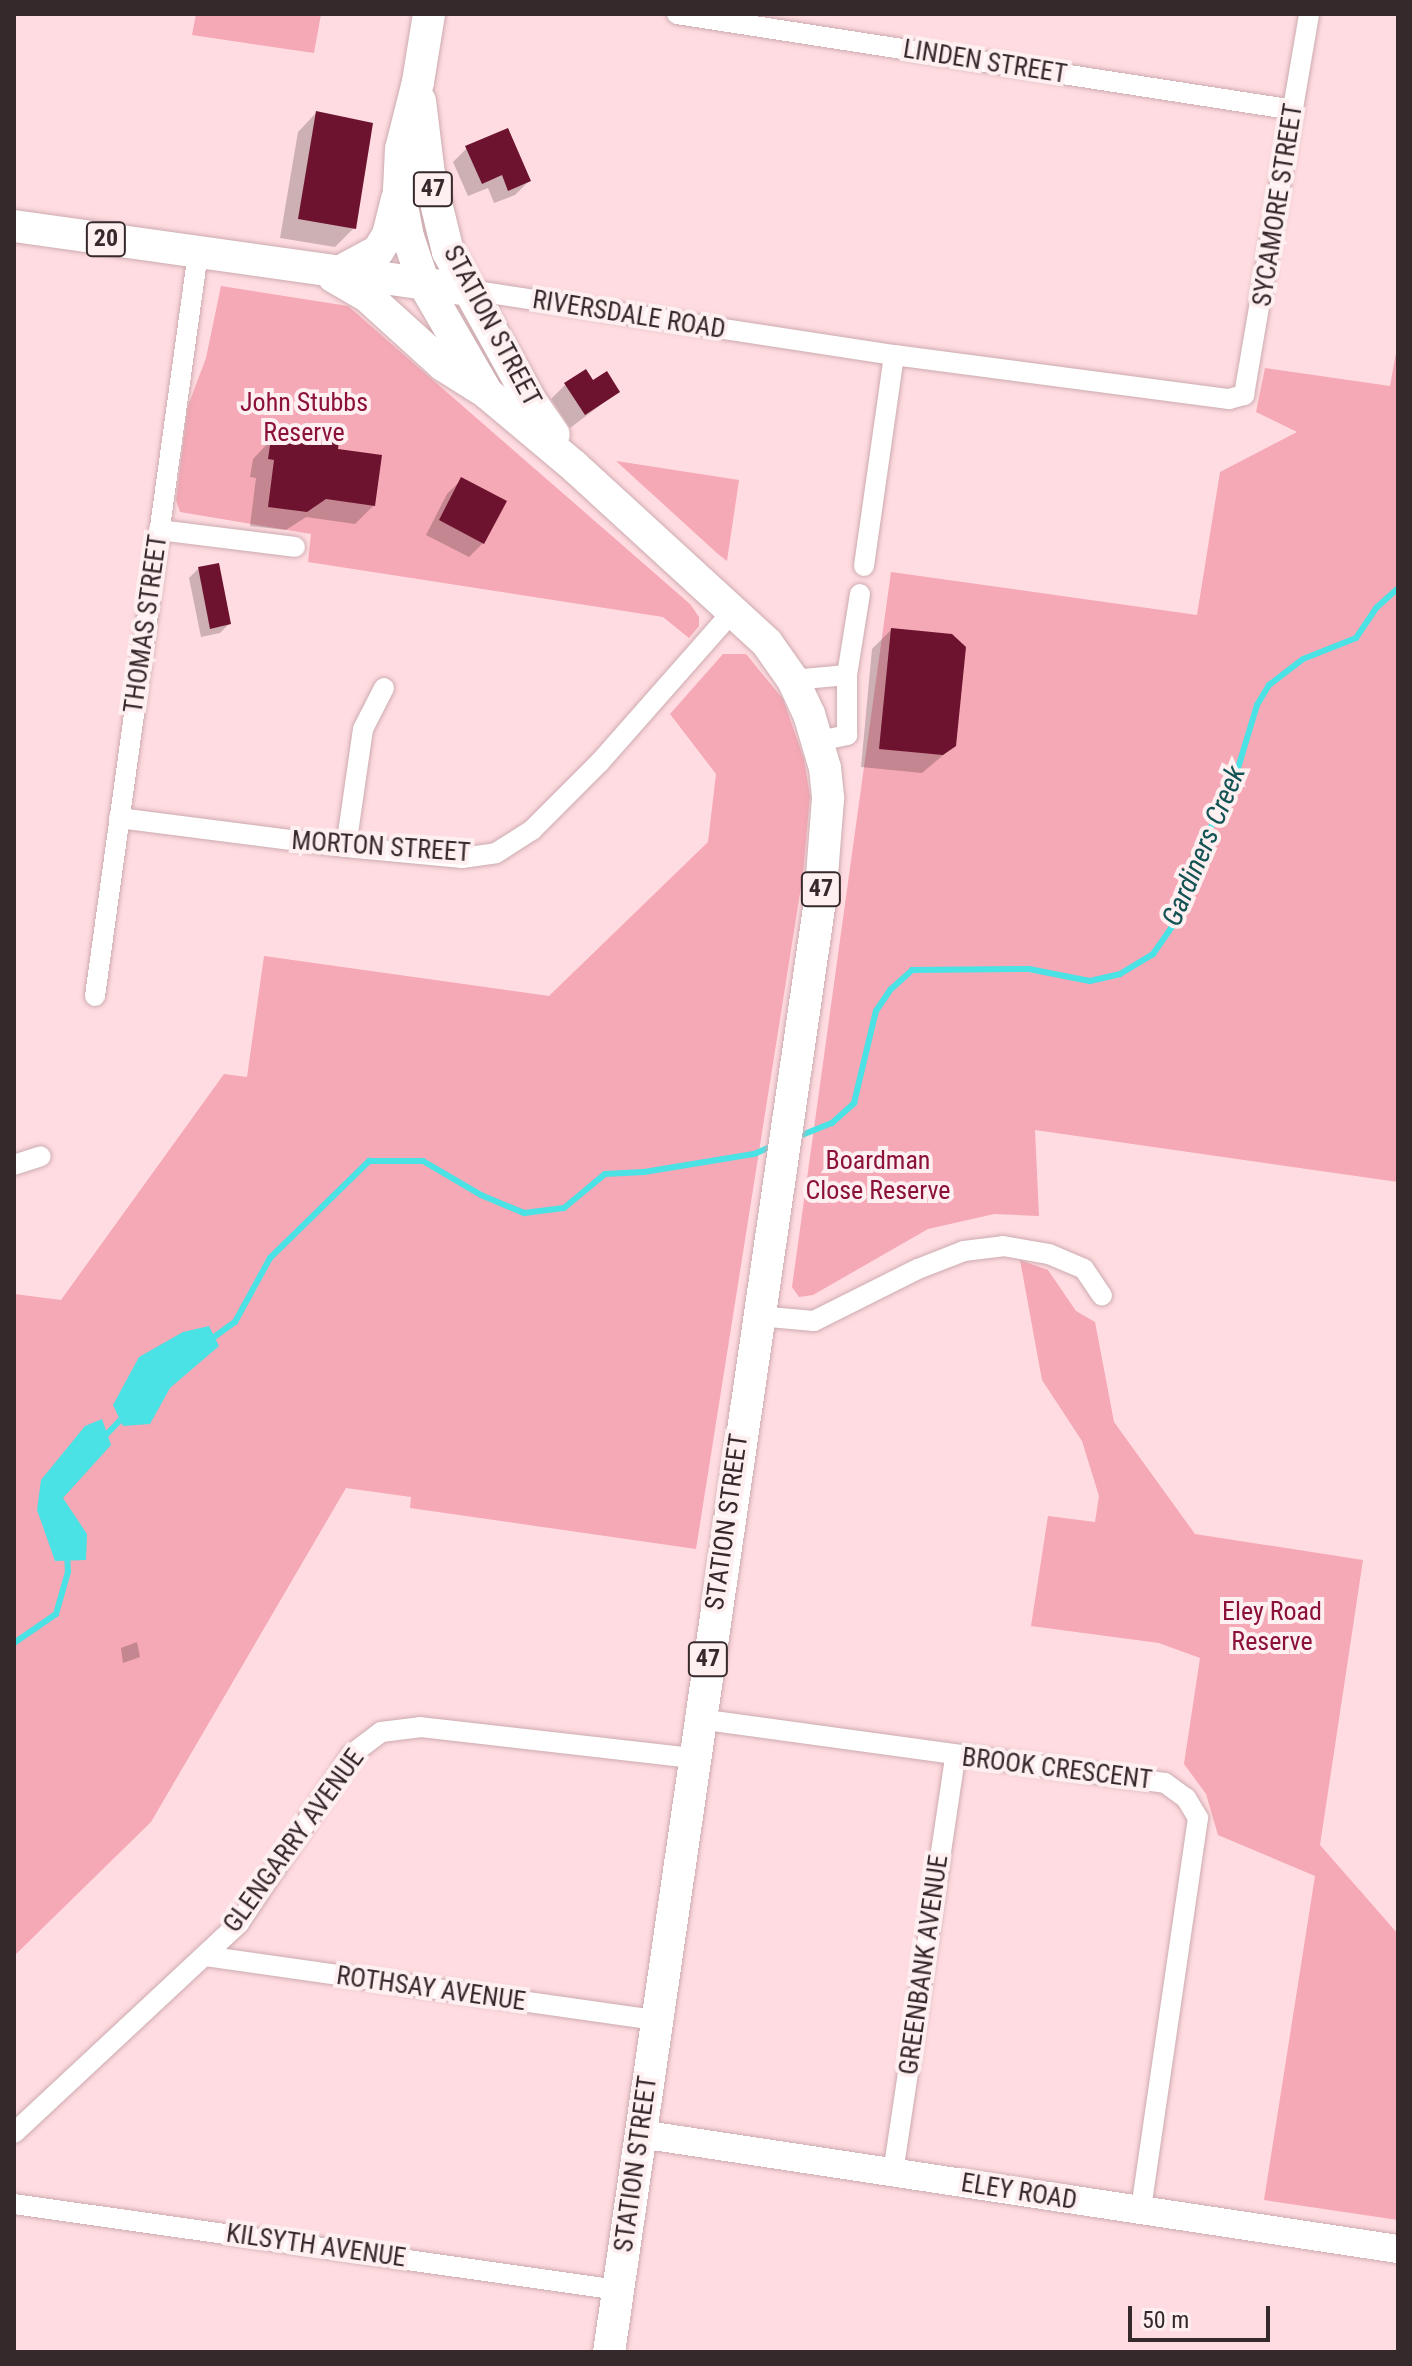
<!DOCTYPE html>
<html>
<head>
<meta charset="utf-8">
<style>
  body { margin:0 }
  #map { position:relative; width:1412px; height:2366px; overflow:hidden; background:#ffdce1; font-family:"Roboto Condensed",sans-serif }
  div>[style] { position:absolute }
  .green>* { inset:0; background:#f5a8b5 }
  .water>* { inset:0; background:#4ae2e4 }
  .shadow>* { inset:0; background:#0003 }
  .stream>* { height:6px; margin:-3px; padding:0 3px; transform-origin:3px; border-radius:3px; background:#4ae2e4 }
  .building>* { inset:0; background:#6d132f }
  .roads { filter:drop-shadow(0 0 2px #ccabaf) drop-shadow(0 0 2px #ccabaf) }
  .minor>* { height:20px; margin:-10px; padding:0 10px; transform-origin:10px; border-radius:10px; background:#fff }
  .secondary>* { height:28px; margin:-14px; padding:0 14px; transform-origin:14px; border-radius:14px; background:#fff }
  .primary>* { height:32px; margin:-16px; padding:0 16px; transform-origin:16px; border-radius:16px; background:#fff }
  span { translate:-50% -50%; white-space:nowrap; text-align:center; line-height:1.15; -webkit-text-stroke:8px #feeff1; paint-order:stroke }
  .shield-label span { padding:2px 6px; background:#feeff1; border:2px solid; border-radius:6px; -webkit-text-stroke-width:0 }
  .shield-label { font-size:24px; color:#36292b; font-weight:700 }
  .street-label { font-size:26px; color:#36292b }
  .park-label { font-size:26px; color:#8b113b }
  .water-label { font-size:28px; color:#135354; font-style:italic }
  .frame { position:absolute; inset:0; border:16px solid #36292b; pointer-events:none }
  .scale { position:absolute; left:1128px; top:2306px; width:142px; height:36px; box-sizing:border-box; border:4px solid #36292b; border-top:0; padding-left:10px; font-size:24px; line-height:28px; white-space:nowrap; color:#36292b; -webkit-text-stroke:6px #feeff1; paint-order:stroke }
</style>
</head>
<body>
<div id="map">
  <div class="green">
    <div style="clip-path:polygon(196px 14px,321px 14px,314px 53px,192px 35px)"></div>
    <div style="clip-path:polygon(221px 286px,348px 306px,690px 604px,699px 617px,699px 626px,689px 638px,663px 617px,308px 562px,311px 534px,180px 512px,176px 500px,188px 406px,206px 358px)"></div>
    <div style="clip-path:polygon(1398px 342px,1398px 1182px,1035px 1130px,1039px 1216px,994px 1214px,928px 1229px,813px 1295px,799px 1297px,792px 1287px,891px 572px,1197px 615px,1220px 472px,1297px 432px,1256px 412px,1265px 368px,1390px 386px)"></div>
    <div style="clip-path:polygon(616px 461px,739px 480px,727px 561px,718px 554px)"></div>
    <div style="clip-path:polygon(723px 654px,746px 654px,783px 699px,804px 759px,810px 796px,803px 874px,696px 1549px,410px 1508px,411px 1497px,346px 1488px,151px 1822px,14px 1956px,14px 1294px,61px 1300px,224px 1074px,247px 1077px,264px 956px,549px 996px,708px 842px,716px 774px,670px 714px)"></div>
    <div style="clip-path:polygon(1020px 1260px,1048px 1270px,1076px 1311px,1095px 1322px,1114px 1422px,1195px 1534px,1363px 1560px,1320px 1845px,1398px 1934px,1398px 2220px,1264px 2200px,1315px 1876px,1218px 1835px,1206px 1794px,1184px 1764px,1200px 1658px,1159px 1643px,1031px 1626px,1048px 1516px,1095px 1522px,1099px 1496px,1082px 1441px,1042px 1380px)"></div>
  </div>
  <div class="water">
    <div style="clip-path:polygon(209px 1326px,219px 1346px,170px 1388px,150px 1424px,123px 1426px,113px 1405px,139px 1357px,183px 1332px)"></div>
    <div style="clip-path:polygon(102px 1419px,111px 1445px,63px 1498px,87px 1534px,86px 1560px,55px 1561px,37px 1510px,41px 1480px,85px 1426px)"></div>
  </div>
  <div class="shadow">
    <div style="clip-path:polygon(316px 113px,354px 228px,335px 247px,280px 238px,298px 132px)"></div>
    <div style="clip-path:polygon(467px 148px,529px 181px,515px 195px,494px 203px,488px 188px,468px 196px,453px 162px)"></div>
    <div style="clip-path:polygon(592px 383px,618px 392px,570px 428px,551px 399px,565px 385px)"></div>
    <div style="clip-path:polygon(271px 440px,320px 446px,326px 441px,374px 505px,355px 524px,306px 517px,286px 530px,250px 526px,256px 478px,250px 477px,253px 459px)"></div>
    <div style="clip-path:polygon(461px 480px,483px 543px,469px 557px,426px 535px,447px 494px)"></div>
    <div style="clip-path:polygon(198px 569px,229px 624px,220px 633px,201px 637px,189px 578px)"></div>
    <div style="clip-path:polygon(891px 630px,955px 745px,922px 773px,861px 767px,872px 649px)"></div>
    <div style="clip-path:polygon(137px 1642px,140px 1657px,123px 1663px,121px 1648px)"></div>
  </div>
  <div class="stream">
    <div style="left:797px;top:1137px;width:38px;rotate:-22deg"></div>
    <div style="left:832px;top:1123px;width:30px;rotate:-42deg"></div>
    <div style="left:854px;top:1103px;width:95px;rotate:-76.6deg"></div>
    <div style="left:876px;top:1011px;width:25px;rotate:-56deg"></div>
    <div style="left:890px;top:990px;width:30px;rotate:-42deg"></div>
    <div style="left:912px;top:970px;width:117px;rotate:-0.5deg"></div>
    <div style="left:1029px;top:969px;width:62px;rotate:11.1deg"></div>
    <div style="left:1090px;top:981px;width:31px;rotate:-13deg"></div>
    <div style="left:1120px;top:974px;width:39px;rotate:-31deg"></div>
    <div style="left:1153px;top:954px;width:32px;rotate:-55deg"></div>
    <div style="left:1171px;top:928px;width:91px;rotate:-69.4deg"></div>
    <div style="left:1203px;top:843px;width:72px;rotate:-63.8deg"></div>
    <div style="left:1235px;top:778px;width:76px;rotate:-73.2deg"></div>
    <div style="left:1257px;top:705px;width:23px;rotate:-59deg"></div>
    <div style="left:1269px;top:685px;width:43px;rotate:-37.4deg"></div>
    <div style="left:1303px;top:659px;width:57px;rotate:-21.6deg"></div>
    <div style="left:1356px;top:638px;width:36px;rotate:-56deg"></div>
    <div style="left:1376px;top:608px;width:30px;rotate:-42deg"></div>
    <div style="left:210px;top:1340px;width:31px;rotate:-36deg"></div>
    <div style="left:235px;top:1322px;width:73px;rotate:-61.3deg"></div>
    <div style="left:270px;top:1258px;width:139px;rotate:-44.4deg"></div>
    <div style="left:369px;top:1161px;width:54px"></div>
    <div style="left:423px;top:1161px;width:67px;rotate:30.4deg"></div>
    <div style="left:481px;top:1195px;width:47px;rotate:22.7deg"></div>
    <div style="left:524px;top:1213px;width:40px;rotate:-7.1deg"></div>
    <div style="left:564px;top:1208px;width:53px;rotate:-39.7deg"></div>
    <div style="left:605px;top:1174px;width:39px;rotate:-3deg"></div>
    <div style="left:644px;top:1172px;width:111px;rotate:-9.3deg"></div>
    <div style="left:754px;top:1154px;width:23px;rotate:-23deg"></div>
    <div style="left:102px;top:1439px;width:33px;rotate:-46deg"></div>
    <div style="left:14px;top:1643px;width:51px;rotate:-34.6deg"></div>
    <div style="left:56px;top:1614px;width:44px;rotate:-74.1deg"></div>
    <div style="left:68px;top:1572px;width:17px;rotate:-93deg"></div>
  </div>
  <div class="building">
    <div style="clip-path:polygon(316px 111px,373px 123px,356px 229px,298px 219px)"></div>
    <div style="clip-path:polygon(508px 128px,531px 181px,508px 191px,502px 175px,482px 184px,465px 146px)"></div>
    <div style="clip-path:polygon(586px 369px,593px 380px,607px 371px,620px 392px,585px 415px,564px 383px)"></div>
    <div style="clip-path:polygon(271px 438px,324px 445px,325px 439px,339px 441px,338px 449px,382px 455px,375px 506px,326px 499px,307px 512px,268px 507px,274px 460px,268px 459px)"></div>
    <div style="clip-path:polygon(461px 477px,507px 501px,484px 544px,439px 520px)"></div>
    <div style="clip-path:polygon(219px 563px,231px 624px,210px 629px,198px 567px)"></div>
    <div style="clip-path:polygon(891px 628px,952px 634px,966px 647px,956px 746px,943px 755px,879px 749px)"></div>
  </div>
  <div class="roads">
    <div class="minor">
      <div style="left:677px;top:14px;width:624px;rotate:8.84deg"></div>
      <div style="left:469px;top:290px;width:430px;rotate:8.7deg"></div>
      <div style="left:894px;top:355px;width:338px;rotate:7.5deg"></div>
      <div style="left:1229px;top:399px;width:16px;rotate:-15deg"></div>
      <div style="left:1244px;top:395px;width:387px;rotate:-80.3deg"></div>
      <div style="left:159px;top:530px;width:137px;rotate:7.1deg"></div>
      <div style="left:864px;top:566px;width:213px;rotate:-81.9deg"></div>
      <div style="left:793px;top:680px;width:54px;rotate:-5.3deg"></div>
      <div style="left:819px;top:741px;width:29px;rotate:-12deg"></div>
      <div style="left:847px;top:735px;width:60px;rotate:-90deg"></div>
      <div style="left:847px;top:675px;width:82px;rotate:-80.9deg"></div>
      <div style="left:119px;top:818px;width:229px;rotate:7.3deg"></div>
      <div style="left:346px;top:847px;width:117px;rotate:5.4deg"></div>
      <div style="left:462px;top:858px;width:34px;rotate:-8deg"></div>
      <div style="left:496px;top:853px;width:43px;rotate:-32.6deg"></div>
      <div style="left:532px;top:830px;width:96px;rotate:-45deg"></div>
      <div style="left:600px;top:762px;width:201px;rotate:-48.6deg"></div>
      <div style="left:346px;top:847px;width:119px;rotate:-81.8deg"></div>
      <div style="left:363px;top:729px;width:46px;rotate:-62.9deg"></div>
      <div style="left:95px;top:996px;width:750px;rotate:-82.11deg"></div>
      <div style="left:14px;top:1165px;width:28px;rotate:-18deg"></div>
      <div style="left:758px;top:1316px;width:56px;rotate:5.1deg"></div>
      <div style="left:814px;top:1321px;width:116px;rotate:-26.6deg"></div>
      <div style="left:918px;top:1269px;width:49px;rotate:-21.4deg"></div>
      <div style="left:964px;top:1251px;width:39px;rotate:-7deg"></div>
      <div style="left:1003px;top:1246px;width:47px;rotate:9.9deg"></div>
      <div style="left:1049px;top:1254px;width:38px;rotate:23deg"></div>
      <div style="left:1084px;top:1269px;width:32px;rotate:56deg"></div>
      <div style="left:699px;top:1719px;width:470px;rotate:7.8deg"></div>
      <div style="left:1165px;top:1783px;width:26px;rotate:36deg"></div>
      <div style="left:1186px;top:1798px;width:23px;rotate:59deg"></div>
      <div style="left:1198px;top:1818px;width:397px;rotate:98.3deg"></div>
      <div style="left:205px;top:1956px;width:456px;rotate:8.1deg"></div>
      <div style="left:14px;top:2133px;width:308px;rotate:-43deg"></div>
      <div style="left:239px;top:1923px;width:203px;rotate:-56.2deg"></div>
      <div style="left:352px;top:1754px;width:36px;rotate:-37deg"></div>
      <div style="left:381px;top:1732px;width:39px;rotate:-7deg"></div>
      <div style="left:420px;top:1727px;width:275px;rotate:6.5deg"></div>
      <div style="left:893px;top:2173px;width:422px;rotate:-81.5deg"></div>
      <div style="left:14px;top:2204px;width:610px;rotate:8.1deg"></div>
    </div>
    <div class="secondary">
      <div style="left:640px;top:2134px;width:767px;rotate:8.63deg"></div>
    </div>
    <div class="primary">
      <div style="left:429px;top:14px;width:69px;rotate:99.2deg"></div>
      <div style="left:418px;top:82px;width:69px;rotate:104.2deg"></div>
      <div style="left:401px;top:149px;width:41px;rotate:92.8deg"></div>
      <div style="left:399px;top:190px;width:48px;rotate:79.2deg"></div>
      <div style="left:408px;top:237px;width:50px;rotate:71.2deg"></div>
      <div style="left:424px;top:284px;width:126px;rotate:60deg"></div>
      <div style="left:487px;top:393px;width:114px;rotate:40deg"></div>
      <div style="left:574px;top:466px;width:262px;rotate:42.5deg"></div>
      <div style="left:767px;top:643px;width:45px;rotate:54.9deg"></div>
      <div style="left:793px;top:680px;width:38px;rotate:65deg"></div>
      <div style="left:809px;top:714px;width:56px;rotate:73.5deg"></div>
      <div style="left:825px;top:768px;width:31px;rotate:84deg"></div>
      <div style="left:828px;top:799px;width:102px;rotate:94.5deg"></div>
      <div style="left:820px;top:901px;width:1466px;rotate:98.27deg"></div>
      <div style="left:420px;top:101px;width:74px;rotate:83deg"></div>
      <div style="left:429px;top:174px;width:80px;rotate:76.3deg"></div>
      <div style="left:448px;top:252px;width:169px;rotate:61deg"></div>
      <div style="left:530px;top:400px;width:42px;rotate:55.6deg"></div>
      <div style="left:14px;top:226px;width:459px;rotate:8deg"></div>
      <div style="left:339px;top:272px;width:44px;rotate:-28.3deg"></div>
      <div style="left:378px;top:251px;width:19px;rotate:-58deg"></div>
      <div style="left:388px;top:235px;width:37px;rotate:-76deg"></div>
      <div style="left:334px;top:277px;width:38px;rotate:30deg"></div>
      <div style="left:367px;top:296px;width:103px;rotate:42.2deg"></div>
      <div style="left:443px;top:365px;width:45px;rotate:32.3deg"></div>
    </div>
  </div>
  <div class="shield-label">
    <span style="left:433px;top:189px">47</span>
    <span style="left:106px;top:239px">20</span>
    <span style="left:821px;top:889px">47</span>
    <span style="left:708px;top:1659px">47</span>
  </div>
  <div class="street-label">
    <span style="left:985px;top:62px;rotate:9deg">LINDEN STREET</span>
    <span style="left:1278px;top:205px;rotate:-81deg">SYCAMORE STREET</span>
    <span style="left:629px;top:315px;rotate:9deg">RIVERSDALE ROAD</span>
    <span style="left:492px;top:326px;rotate:62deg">STATION STREET</span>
    <span style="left:146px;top:624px;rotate:-82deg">THOMAS STREET</span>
    <span style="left:381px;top:847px;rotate:4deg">MORTON STREET</span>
    <span style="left:727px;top:1522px;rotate:-82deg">STATION STREET</span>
    <span style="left:1057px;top:1769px;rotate:7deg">BROOK CRESCENT</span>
    <span style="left:294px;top:1841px;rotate:-54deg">GLENGARRY AVENUE</span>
    <span style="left:924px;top:1965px;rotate:-82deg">GREENBANK AVENUE</span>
    <span style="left:431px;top:1989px;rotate:8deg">ROTHSAY AVENUE</span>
    <span style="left:636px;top:2164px;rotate:-82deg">STATION STREET</span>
    <span style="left:1019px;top:2192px;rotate:9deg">ELEY ROAD</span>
    <span style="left:316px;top:2246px;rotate:8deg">KILSYTH AVENUE</span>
  </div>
  <div class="park-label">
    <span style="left:304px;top:418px">John Stubbs<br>Reserve</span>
    <span style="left:878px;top:1176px">Boardman<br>Close Reserve</span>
    <span style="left:1272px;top:1627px">Eley Road<br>Reserve</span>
  </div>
  <div class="water-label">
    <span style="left:1204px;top:846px;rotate:-67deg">Gardiners Creek</span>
  </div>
  <div class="frame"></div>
  <div class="scale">50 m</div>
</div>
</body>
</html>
